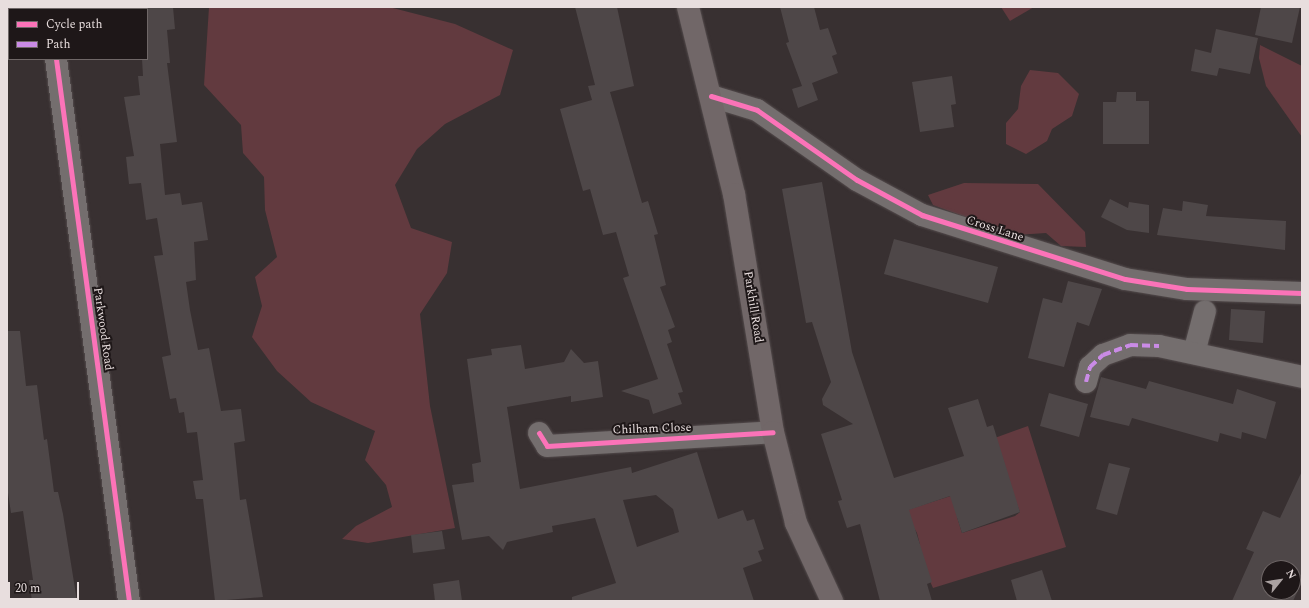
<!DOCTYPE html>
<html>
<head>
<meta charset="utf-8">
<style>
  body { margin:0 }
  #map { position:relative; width:1309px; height:608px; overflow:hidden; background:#383031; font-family:Spectral,serif }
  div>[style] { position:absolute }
  .green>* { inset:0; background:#623a3f }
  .building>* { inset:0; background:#4e4748 }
  .roads { filter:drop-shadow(0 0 1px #544c4d) drop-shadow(0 0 1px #544c4d) }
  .minor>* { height:22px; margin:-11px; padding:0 11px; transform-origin:11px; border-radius:11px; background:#746e6e }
  .secondary>* { height:22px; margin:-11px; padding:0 11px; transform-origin:11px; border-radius:11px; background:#716768 }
  .quiet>* { height:4px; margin-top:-2px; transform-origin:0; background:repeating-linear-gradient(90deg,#ca8be6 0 8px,transparent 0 12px) }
  .cycleway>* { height:5px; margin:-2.5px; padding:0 2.5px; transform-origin:2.5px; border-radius:2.5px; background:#fb73b8 }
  span { translate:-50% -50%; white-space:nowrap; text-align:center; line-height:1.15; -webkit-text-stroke:4px #1e1718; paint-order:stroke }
  .street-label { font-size:12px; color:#e8dede }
  .frame { position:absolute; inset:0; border:8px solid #e8dede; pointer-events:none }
  .legend { position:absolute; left:8px; top:8px; width:140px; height:52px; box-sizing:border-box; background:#1e1718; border:1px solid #6f6767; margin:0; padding:5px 7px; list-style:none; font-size:12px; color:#e8dede }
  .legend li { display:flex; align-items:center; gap:8px; height:20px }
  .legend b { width:20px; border:1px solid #6f6767 }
  .north { position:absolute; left:1261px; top:560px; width:40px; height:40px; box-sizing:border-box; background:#1e1718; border:1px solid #6f6767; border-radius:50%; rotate:60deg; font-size:11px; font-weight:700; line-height:16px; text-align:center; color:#e8dede }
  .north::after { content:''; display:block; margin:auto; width:14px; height:18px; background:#aaa1a1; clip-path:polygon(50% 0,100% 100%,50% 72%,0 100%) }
  .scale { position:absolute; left:8px; top:582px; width:71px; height:18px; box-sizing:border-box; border:2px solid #e8dede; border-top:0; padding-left:5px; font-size:12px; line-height:14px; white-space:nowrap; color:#e8dede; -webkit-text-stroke:3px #1e1718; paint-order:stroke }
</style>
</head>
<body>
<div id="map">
  <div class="green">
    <div style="clip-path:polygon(209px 7px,389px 7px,455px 24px,513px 50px,500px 95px,445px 124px,417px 149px,395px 185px,411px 228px,452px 242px,447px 273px,420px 314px,430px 406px,455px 528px,368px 543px,342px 539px,356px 526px,392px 507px,386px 485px,365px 460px,375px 431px,311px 402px,277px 371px,252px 337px,262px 306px,255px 277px,277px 257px,265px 210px,264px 177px,243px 153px,241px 125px,204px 85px)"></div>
    <div style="clip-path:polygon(1001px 7px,1034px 7px,1010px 21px)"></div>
    <div style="clip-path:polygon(1260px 45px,1302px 66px,1302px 137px,1266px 86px,1259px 58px)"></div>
    <div style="clip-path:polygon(1030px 70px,1058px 73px,1079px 94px,1072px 116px,1052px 129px,1047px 141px,1026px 154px,1006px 144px,1006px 123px,1018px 109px,1021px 86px)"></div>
    <div style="clip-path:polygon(964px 183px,1038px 184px,1085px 232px,1086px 247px,1061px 246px,1046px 233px,1014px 235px,933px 205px,928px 195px)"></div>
    <div style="clip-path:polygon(1028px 426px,1066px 547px,933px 588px,915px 547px,920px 545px,917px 533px,904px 511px,960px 493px,957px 517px,962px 533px,1015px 516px,1020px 512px,992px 439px)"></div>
  </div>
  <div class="building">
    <div style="clip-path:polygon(146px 7px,173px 7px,175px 29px,167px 30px,170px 63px,167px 63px,177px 142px,160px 144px,165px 195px,180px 193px,182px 205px,202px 202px,208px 240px,194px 242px,196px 280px,186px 282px,190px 310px,198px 350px,209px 348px,221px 411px,241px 409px,245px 441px,234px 443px,240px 500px,246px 499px,263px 597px,215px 601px,203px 499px,196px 499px,193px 481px,203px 480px,197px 432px,187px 433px,184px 412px,179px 413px,176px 398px,170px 399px,162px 357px,171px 355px,154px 256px,163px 255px,157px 218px,146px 220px,141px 183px,129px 184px,126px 157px,134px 156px,124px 97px,140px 95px,138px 76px,143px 76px,142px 59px,147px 59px)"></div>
    <div style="clip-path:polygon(575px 7px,617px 7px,634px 86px,610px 92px,642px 203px,648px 201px,658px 234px,654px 235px,666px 285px,660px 287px,675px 327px,668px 330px,672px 342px,667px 344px,683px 392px,678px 393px,682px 404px,653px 414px,649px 400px,621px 391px,658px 379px,623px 278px,629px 276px,616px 232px,603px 235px,590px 189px,583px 191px,560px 109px,592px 100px,588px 86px,595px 85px)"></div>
    <div style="clip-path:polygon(780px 7px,814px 7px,820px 30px,828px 28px,837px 54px,832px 56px,838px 73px,812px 83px,818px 100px,798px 108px,792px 89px,802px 86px,786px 43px,789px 42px)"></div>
    <div style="clip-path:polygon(1261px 7px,1300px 7px,1292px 43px,1255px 35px)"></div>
    <div style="clip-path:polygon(1216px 29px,1258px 38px,1250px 74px,1219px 68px,1217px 76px,1191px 71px,1195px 49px,1211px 53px)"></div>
    <div style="clip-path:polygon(952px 76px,956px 104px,951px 105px,954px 127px,920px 132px,912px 82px)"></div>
    <div style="clip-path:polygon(1117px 92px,1136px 92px,1136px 101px,1149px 101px,1149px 144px,1103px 144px,1103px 102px,1116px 102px)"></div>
    <div style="clip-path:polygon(822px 182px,852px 352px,894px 478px,964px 456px,948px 408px,978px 399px,987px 427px,993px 425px,1020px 512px,962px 533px,950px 496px,909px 510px,932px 582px,927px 584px,932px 601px,880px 601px,860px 524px,847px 528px,838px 501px,842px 500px,821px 434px,853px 424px,823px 405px,822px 399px,831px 382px,812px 322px,806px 323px,782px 189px)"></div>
    <div style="clip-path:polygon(1110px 199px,1128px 208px,1129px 202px,1149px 205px,1149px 233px,1127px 230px,1101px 217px)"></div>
    <div style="clip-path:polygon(1183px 201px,1208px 205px,1206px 216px,1286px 221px,1285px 250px,1157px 235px,1163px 208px,1182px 211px)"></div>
    <div style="clip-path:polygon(894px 239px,998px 267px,988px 303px,884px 274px)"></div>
    <div style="clip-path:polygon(1068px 281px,1102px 289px,1089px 326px,1077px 322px,1064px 367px,1028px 358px,1043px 298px,1062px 303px)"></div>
    <div style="clip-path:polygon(1231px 309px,1265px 311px,1263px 343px,1229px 340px)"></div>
    <div style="clip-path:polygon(7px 331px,20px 331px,26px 386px,37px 385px,44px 440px,47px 439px,54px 492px,58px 492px,63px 514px,77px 601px,32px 601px,29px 580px,33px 580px,23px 511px,11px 513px,7px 486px)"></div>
    <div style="clip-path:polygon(evenodd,521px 345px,525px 369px,564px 362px,571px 349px,584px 363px,598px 361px,603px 397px,571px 402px,571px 396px,507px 407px,520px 489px,631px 467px,632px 473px,697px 452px,718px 519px,743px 510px,747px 521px,754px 519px,764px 549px,758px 551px,762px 561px,743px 568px,754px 601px,572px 601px,572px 597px,616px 583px,595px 518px,552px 526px,553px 532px,507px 542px,503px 550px,489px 536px,462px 540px,452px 485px,474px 482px,472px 464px,481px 462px,467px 359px,492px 355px,491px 349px,521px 345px,656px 495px,673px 509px,679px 532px,637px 547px,623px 500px,656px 495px)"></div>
    <div style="clip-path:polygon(1101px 377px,1146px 389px,1149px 381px,1233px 404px,1237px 389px,1276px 402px,1266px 439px,1242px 432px,1241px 439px,1220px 433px,1218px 442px,1132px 418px,1129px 426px,1090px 417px)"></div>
    <div style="clip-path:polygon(1049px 393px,1088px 404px,1079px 437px,1040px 426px)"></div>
    <div style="clip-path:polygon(1109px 463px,1130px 468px,1117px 515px,1096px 509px)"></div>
    <div style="clip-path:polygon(evenodd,1302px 471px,1302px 582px,1293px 601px,1232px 601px,1254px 552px,1246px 549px,1263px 511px,1280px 518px,1302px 471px,1269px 568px,1293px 568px,1293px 592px,1269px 592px,1269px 568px)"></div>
    <div style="clip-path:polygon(442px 531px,445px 549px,413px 553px,411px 535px)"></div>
    <div style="clip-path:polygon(1042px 570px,1052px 601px,1017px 601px,1011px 580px)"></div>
    <div style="clip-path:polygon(459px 580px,462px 601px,435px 601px,433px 584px)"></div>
  </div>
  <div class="roads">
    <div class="minor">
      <div style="left:49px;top:7px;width:2px;rotate:63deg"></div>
      <div style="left:56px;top:59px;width:547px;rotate:82.33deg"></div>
      <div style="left:711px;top:96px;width:48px;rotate:16.9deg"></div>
      <div style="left:757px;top:110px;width:122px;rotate:35deg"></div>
      <div style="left:857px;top:180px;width:74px;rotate:28.3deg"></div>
      <div style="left:922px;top:215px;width:213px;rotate:17.5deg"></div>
      <div style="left:1125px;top:279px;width:63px;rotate:9.2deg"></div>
      <div style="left:1187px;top:289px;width:115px;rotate:2deg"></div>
      <div style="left:1194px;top:353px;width:43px;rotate:-75.3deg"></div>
      <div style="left:1086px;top:382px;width:16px;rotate:-75deg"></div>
      <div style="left:1090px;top:367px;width:18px;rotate:-43deg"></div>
      <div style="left:1103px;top:355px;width:29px;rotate:-20deg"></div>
      <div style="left:1130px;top:345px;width:29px;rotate:2deg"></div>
      <div style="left:1159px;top:346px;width:146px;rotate:12.2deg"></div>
      <div style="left:539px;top:433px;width:15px;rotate:58deg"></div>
      <div style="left:547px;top:446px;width:226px;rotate:-3.5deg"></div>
    </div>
    <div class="secondary">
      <div style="left:688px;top:7px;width:193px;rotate:76.2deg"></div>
      <div style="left:734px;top:194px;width:241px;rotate:80.7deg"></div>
      <div style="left:773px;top:432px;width:94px;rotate:75.8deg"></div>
      <div style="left:796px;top:523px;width:86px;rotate:65.2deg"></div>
    </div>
  </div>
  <div class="quiet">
    <div style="left:1086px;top:382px;width:16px;rotate:-75deg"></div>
    <div style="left:1090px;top:367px;width:18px;rotate:-43deg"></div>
    <div style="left:1103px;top:355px;width:29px;rotate:-20deg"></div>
    <div style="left:1130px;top:345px;width:29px;rotate:2deg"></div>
  </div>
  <div class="cycleway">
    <div style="left:56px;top:59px;width:547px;rotate:82.33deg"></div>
    <div style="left:711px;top:96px;width:48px;rotate:16.9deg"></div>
    <div style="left:757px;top:110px;width:122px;rotate:35deg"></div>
    <div style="left:857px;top:180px;width:74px;rotate:28.3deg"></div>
    <div style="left:922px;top:215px;width:213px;rotate:17.5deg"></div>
    <div style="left:1125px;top:279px;width:63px;rotate:9.2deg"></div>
    <div style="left:1187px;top:289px;width:115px;rotate:2deg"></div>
    <div style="left:539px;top:433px;width:15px;rotate:58deg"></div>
    <div style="left:547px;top:446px;width:226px;rotate:-3.5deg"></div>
  </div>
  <div class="street-label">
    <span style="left:995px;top:229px;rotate:18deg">Cross Lane</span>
    <span style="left:753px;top:307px;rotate:81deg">Parkhill Road</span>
    <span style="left:103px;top:329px;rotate:82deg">Parkwood Road</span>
    <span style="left:652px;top:429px;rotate:-2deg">Chilham Close</span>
  </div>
  <div class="frame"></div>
  <ul class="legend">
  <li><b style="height:5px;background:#fb73b8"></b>Cycle path</li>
  <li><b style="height:5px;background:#ca8be6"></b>Path</li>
  </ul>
  <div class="north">N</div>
  <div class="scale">20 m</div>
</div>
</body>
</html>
